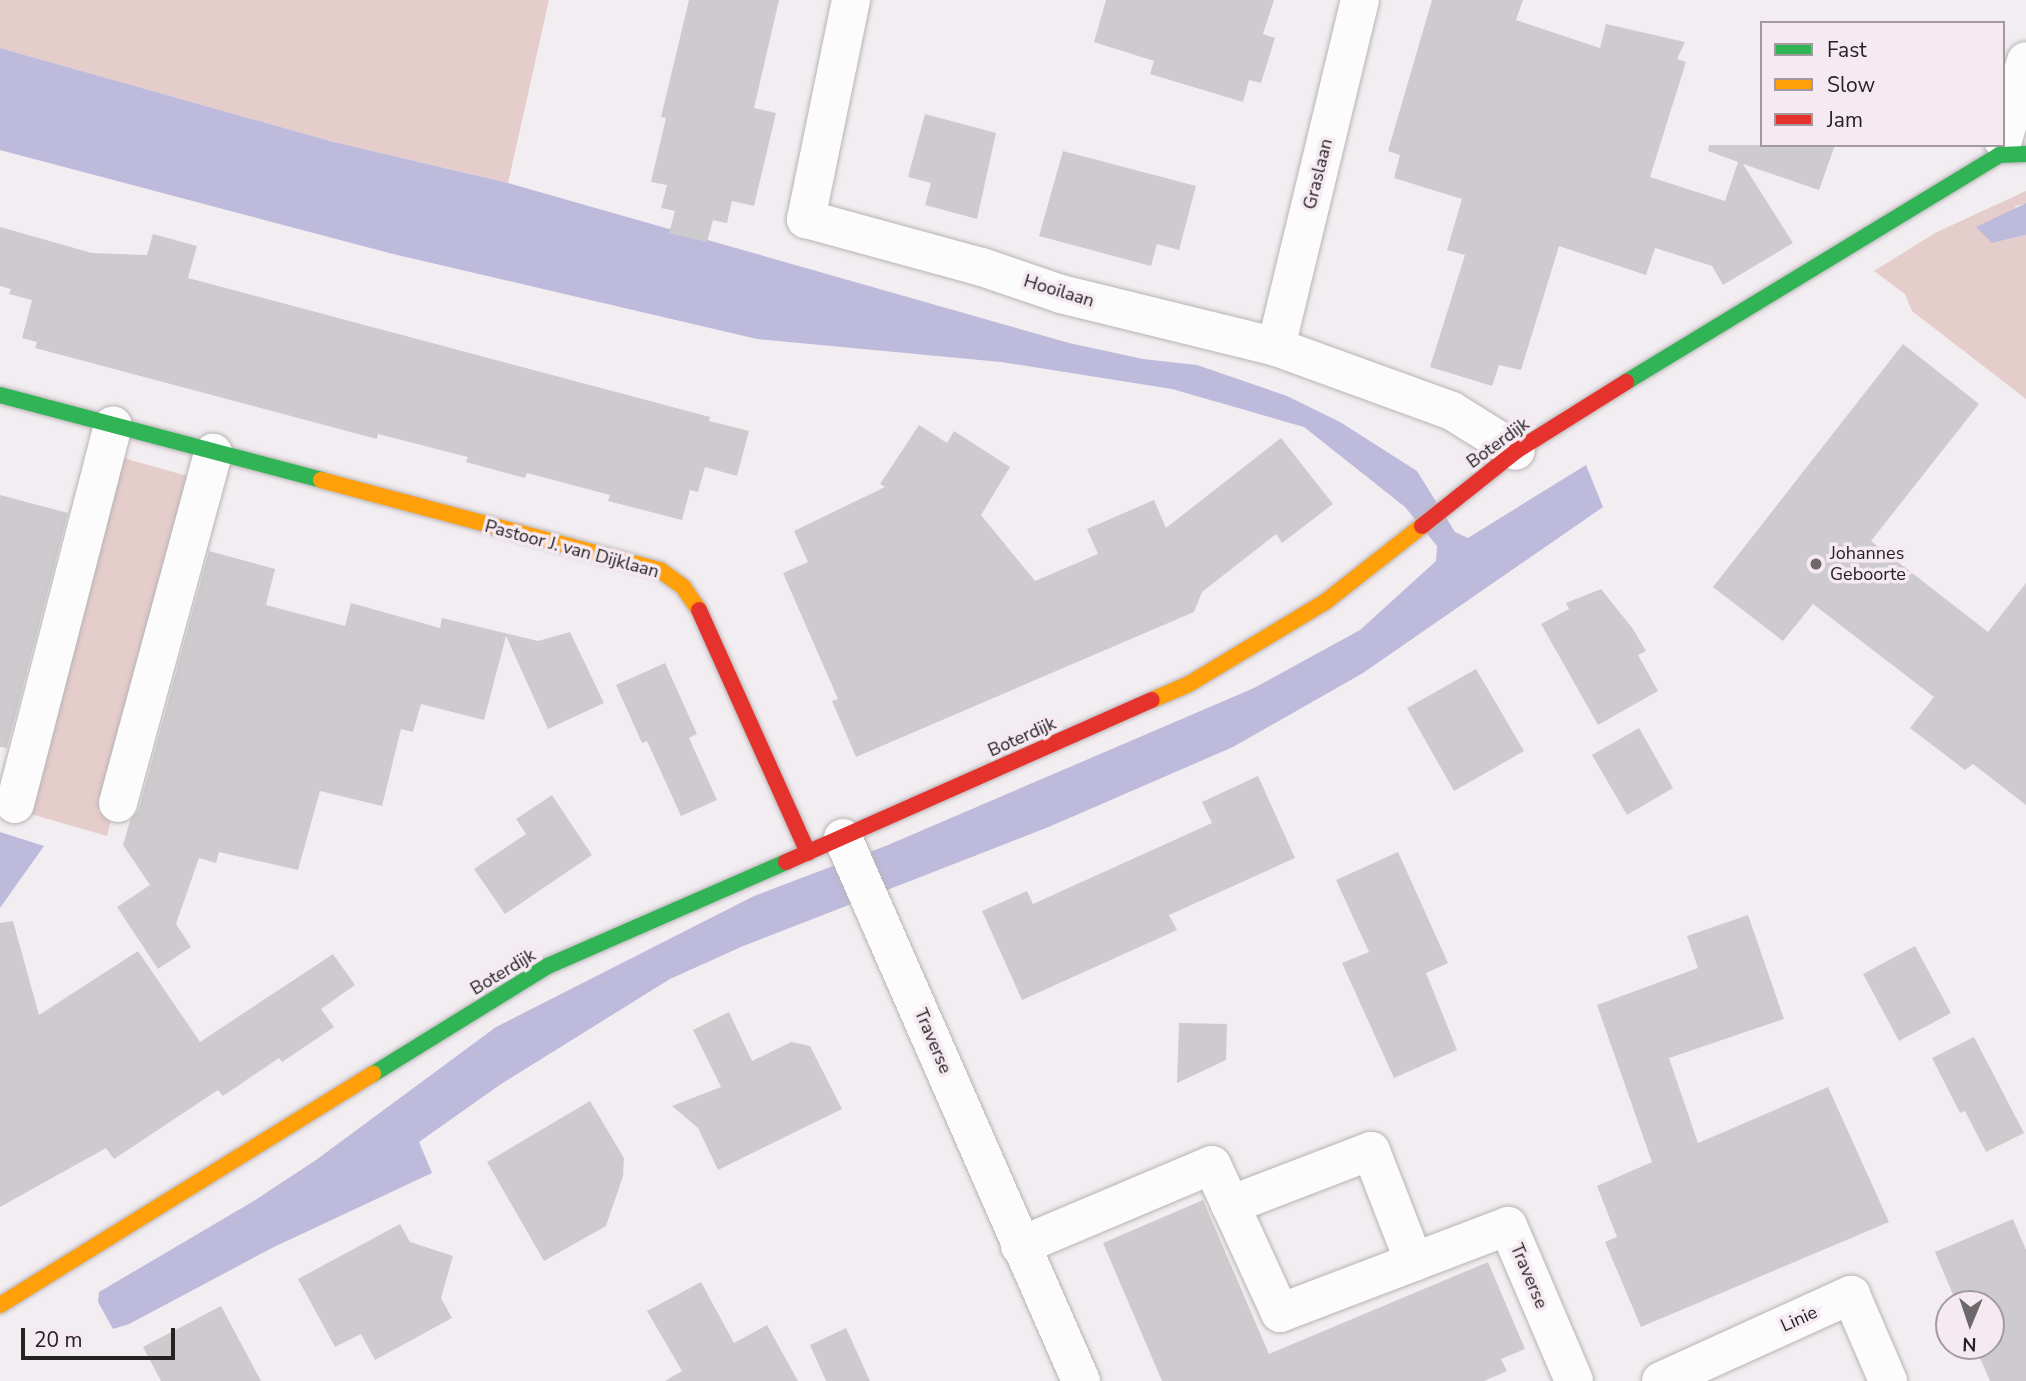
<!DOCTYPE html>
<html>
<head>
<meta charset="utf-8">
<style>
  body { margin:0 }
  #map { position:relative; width:2026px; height:1381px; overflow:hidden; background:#f2edf0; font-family:"Nunito Sans",sans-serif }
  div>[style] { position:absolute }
  .green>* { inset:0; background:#e5cdcb }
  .water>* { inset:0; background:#bebadc }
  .building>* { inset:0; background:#cecbce }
  .roads { filter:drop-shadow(0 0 2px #b8b3b6) drop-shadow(0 0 2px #b8b3b6) }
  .street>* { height:38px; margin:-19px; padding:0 19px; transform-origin:19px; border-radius:19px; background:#fdfcfd }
  .fast>* { height:16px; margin:-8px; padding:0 8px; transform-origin:8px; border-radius:8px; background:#30b455 }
  .slow>* { height:16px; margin:-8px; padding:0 8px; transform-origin:8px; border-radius:8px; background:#ff9f0a }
  .jam>* { height:16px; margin:-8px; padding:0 8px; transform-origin:8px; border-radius:8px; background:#e5322d }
  .dots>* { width:19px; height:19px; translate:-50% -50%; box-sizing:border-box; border:4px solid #f5eaf1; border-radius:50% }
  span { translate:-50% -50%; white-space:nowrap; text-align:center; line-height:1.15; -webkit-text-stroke:7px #f5eaf1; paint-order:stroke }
  .street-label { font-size:18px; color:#262224 }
  .poi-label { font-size:18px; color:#262224 }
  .left { translate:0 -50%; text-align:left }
  .legend { position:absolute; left:1760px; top:21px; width:245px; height:126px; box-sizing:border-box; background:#f5eaf1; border:2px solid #a29a9f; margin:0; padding:9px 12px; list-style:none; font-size:21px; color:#262224 }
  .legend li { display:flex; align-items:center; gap:14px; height:35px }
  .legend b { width:35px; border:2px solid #a29a9f }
  .north { position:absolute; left:1935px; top:1290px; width:70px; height:70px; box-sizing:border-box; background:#f5eaf1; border:2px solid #a29a9f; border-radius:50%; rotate:182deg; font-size:19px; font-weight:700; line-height:28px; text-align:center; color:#262224 }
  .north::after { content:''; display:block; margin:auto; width:24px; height:32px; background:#6d696b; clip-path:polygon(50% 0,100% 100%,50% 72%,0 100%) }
  .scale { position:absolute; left:21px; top:1328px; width:154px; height:32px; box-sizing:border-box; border:4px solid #262224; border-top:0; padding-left:9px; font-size:21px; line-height:24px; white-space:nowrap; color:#262224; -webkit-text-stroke:5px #f5eaf1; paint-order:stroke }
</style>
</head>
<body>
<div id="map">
  <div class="green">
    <div style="clip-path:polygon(0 0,549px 0,508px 183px,330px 141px,0 48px)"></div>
    <div style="clip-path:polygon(2026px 191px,2026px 203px,2016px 206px,1992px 243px,2026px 235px,2026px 399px,1912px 311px,1905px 294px,1874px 271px,1935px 233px)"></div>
    <div style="clip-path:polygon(116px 456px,191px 477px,98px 812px,112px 816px,107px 836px,3px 806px)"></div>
  </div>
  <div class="water">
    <div style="clip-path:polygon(0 48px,330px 141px,508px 183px,1069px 343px,1143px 359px,1197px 365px,1287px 396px,1340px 422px,1417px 471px,1455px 532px,1468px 538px,1586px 465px,1603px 507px,1363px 673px,1233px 747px,1051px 826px,741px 947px,670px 979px,501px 1084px,419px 1142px,432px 1173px,274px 1247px,129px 1324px,113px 1329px,98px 1302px,99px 1292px,252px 1202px,316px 1160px,496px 1027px,754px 896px,888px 845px,1254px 688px,1360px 630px,1436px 561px,1437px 546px,1405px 507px,1304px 427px,1172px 389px,1001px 362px,757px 339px,393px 254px,0 150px)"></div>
    <div style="clip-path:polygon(2026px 203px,2026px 235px,1992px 243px,1976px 227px)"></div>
    <div style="clip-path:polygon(0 832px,44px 846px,0 908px)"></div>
  </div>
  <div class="building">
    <div style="clip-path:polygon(689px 0,779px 0,754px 108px,776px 113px,754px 206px,732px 201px,727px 223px,713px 220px,707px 242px,669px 233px,675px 211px,661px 208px,667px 185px,651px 182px,666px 118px,661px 117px)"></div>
    <div style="clip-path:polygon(1106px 0,1274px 0,1263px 34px,1275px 38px,1261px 83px,1249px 80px,1243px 102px,1150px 74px,1154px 61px,1094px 42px)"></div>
    <div style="clip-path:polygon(1432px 0,1523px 0,1516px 20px,1600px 48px,1606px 24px,1685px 42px,1677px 59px,1686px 62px,1650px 177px,1725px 201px,1738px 162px,1708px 151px,1709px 145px,1835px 145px,1819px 190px,1743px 164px,1793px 243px,1723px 285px,1712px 266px,1655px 248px,1646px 275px,1559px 246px,1521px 370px,1499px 365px,1492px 386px,1430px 367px,1465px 255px,1447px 250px,1462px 199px,1394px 178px,1400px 155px,1388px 151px)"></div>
    <div style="clip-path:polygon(925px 114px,996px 133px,977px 219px,925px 205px,931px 183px,908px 177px)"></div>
    <div style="clip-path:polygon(1063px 151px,1196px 186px,1179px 250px,1157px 244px,1151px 266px,1039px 236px)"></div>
    <div style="clip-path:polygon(0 227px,92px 253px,147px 255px,153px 234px,197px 246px,188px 278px,710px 417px,709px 421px,749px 431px,737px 476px,705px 467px,698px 492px,690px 490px,682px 520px,608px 501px,610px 495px,527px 473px,525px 478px,466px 462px,468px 457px,378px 434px,377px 439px,35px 348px,37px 342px,22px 338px,32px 300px,9px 294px,11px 289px,0 286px)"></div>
    <div style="clip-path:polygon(1903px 344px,1979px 404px,1871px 541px,1988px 632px,2026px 583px,2026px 805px,1973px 764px,1965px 770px,1910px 728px,1934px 697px,1813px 604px,1783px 641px,1713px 587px)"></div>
    <div style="clip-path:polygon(919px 425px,947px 443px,954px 431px,1010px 467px,981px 515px,1035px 581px,1098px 554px,1087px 529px,1154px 500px,1166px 528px,1281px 438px,1333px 504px,1282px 543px,1276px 534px,1202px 592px,1194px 612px,856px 757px,832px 701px,838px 699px,783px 573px,808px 562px,794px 531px,885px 487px,880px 484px)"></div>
    <div style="clip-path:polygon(0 495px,68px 513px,7px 748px,0 747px)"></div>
    <div style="clip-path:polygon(209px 551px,275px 569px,266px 605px,345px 626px,351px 603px,440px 628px,442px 618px,538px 641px,570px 632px,604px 703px,548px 729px,506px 636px,484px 720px,421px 704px,413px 732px,401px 729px,382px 806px,320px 791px,298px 870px,219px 852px,216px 863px,199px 858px,176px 924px,191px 947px,158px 969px,117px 907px,150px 885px,123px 845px,130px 821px,139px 809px)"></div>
    <div style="clip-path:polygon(1601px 589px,1633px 629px,1646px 651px,1638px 655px,1658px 691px,1598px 725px,1541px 624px,1569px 609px,1566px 603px)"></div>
    <div style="clip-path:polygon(665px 663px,697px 734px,689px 738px,717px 800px,681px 816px,647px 741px,642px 743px,616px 685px)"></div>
    <div style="clip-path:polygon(1476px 669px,1524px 751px,1454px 791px,1407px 708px)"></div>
    <div style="clip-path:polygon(1639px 728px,1673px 788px,1627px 815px,1592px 755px)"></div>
    <div style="clip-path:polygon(1258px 776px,1295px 858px,1169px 915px,1177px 930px,1022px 1000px,982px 911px,1027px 891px,1033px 904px,1212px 823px,1202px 802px)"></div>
    <div style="clip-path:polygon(552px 795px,592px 855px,505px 914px,474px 869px,526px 834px,516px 819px)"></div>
    <div style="clip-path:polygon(1398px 852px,1448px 963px,1426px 973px,1457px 1050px,1394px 1078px,1342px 963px,1369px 952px,1336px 880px)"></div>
    <div style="clip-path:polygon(1748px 915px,1784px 1019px,1669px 1058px,1698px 1143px,1828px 1087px,1889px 1222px,1641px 1327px,1605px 1242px,1617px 1237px,1597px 1186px,1652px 1162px,1597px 1005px,1698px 968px,1687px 936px)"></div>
    <div style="clip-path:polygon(13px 921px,39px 1015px,138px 951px,200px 1042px,333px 954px,355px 985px,321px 1009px,334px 1027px,282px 1062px,279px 1058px,223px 1096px,218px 1090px,114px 1159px,106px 1148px,0 1207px,0 923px)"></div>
    <div style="clip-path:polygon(1915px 946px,1951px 1013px,1899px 1041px,1863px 974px)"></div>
    <div style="clip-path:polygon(729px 1012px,752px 1061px,791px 1042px,810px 1046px,842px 1109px,718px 1170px,698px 1128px,672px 1106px,721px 1087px,693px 1030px)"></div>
    <div style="clip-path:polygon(1179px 1023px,1227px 1024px,1226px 1060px,1177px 1083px)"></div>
    <div style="clip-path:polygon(1974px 1037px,2024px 1133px,1986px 1152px,1965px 1111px,1960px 1113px,1932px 1058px)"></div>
    <div style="clip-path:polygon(590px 1101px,624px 1158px,623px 1176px,606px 1226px,544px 1261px,487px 1162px)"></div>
    <div style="clip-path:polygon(1203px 1200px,1269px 1354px,1488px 1262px,1525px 1349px,1501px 1359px,1507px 1371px,1484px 1381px,1162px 1381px,1103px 1243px)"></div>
    <div style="clip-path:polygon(2013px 1219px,2026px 1250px,2026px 1381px,1990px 1381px,1975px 1346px,1991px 1346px,1991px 1304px,1957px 1304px,1935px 1252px)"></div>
    <div style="clip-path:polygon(400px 1224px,410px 1242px,453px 1256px,441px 1298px,452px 1318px,375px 1360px,361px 1334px,335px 1347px,298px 1279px)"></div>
    <div style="clip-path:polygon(701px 1282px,734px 1343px,767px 1325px,798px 1381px,665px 1381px,682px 1371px,647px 1311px)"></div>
    <div style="clip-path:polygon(221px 1306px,261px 1381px,161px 1381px,143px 1347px)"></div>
    <div style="clip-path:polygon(846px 1328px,870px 1381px,826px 1381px,810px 1345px)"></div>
  </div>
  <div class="roads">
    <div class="street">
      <div style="left:851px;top:0;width:224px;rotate:101.6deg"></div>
      <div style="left:806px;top:219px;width:182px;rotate:15.3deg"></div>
      <div style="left:982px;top:267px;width:83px;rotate:18.9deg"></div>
      <div style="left:1061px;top:294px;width:221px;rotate:13.8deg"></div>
      <div style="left:1276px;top:347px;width:187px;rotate:20deg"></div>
      <div style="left:1452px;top:411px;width:75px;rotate:32deg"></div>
      <div style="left:2003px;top:140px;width:82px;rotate:-73.8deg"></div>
      <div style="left:1276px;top:347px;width:357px;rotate:-76.4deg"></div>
      <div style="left:118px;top:803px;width:363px;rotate:-74.8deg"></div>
      <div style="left:15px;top:804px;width:391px;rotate:-75.5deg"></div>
      <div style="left:843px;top:838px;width:593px;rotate:66.33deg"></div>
      <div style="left:1230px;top:1205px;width:151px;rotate:-21deg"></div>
      <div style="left:1371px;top:1151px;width:119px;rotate:68.8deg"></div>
      <div style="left:1020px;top:1246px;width:208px;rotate:-22.9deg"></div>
      <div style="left:1212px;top:1165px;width:163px;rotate:65.3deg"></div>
      <div style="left:1280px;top:1313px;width:244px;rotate:-20.9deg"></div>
      <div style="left:1508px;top:1226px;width:168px;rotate:66.9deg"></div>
      <div style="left:1661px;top:1381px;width:209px;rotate:-24.4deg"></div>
      <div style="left:1851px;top:1295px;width:94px;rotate:66.7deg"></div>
    </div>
    <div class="fast">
      <div style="left:1626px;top:382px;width:437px;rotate:-31.3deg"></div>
      <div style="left:1999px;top:155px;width:27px;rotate:-2deg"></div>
      <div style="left:0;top:395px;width:332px;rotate:14.8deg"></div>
      <div style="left:373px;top:1074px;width:206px;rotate:-31.7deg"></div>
      <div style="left:548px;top:966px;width:260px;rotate:-23.6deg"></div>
    </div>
    <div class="slow">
      <div style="left:321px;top:480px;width:351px;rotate:14.9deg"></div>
      <div style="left:660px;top:570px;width:29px;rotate:36deg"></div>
      <div style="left:683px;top:587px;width:28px;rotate:55deg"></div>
      <div style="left:1152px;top:700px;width:40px;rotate:-23.4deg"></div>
      <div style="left:1189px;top:684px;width:159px;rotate:-31.1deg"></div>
      <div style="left:1325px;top:602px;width:123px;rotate:-38.1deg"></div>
      <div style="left:0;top:1305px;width:439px;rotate:-31.8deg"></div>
    </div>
    <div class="jam">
      <div style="left:1422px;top:526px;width:120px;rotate:-38.6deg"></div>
      <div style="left:1516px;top:451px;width:130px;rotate:-32.1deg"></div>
      <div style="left:699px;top:610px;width:266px;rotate:65.8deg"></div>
      <div style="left:786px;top:862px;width:400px;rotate:-23.9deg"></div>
    </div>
  </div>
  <div class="dots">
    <div style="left:1816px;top:564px;background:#6d696b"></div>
  </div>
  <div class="street-label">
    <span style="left:1318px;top:174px;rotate:-76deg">Graslaan</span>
    <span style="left:1059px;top:291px;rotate:17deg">Hooilaan</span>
    <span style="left:1498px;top:443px;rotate:-36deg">Boterdijk</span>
    <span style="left:572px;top:549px;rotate:15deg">Pastoor J. van Dijklaan</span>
    <span style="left:1022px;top:737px;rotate:-24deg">Boterdijk</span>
    <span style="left:503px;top:972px;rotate:-31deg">Boterdijk</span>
    <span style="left:933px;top:1041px;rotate:67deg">Traverse</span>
    <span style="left:1529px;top:1276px;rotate:67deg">Traverse</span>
    <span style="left:1799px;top:1319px;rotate:-24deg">Linie</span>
  </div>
  <div class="poi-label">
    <span class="left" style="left:1830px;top:564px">Johannes<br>Geboorte</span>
  </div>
  <ul class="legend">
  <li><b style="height:9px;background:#30b455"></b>Fast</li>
  <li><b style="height:9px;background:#ff9f0a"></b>Slow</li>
  <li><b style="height:9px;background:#e5322d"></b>Jam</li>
  </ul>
  <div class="north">N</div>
  <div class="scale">20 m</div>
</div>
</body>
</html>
